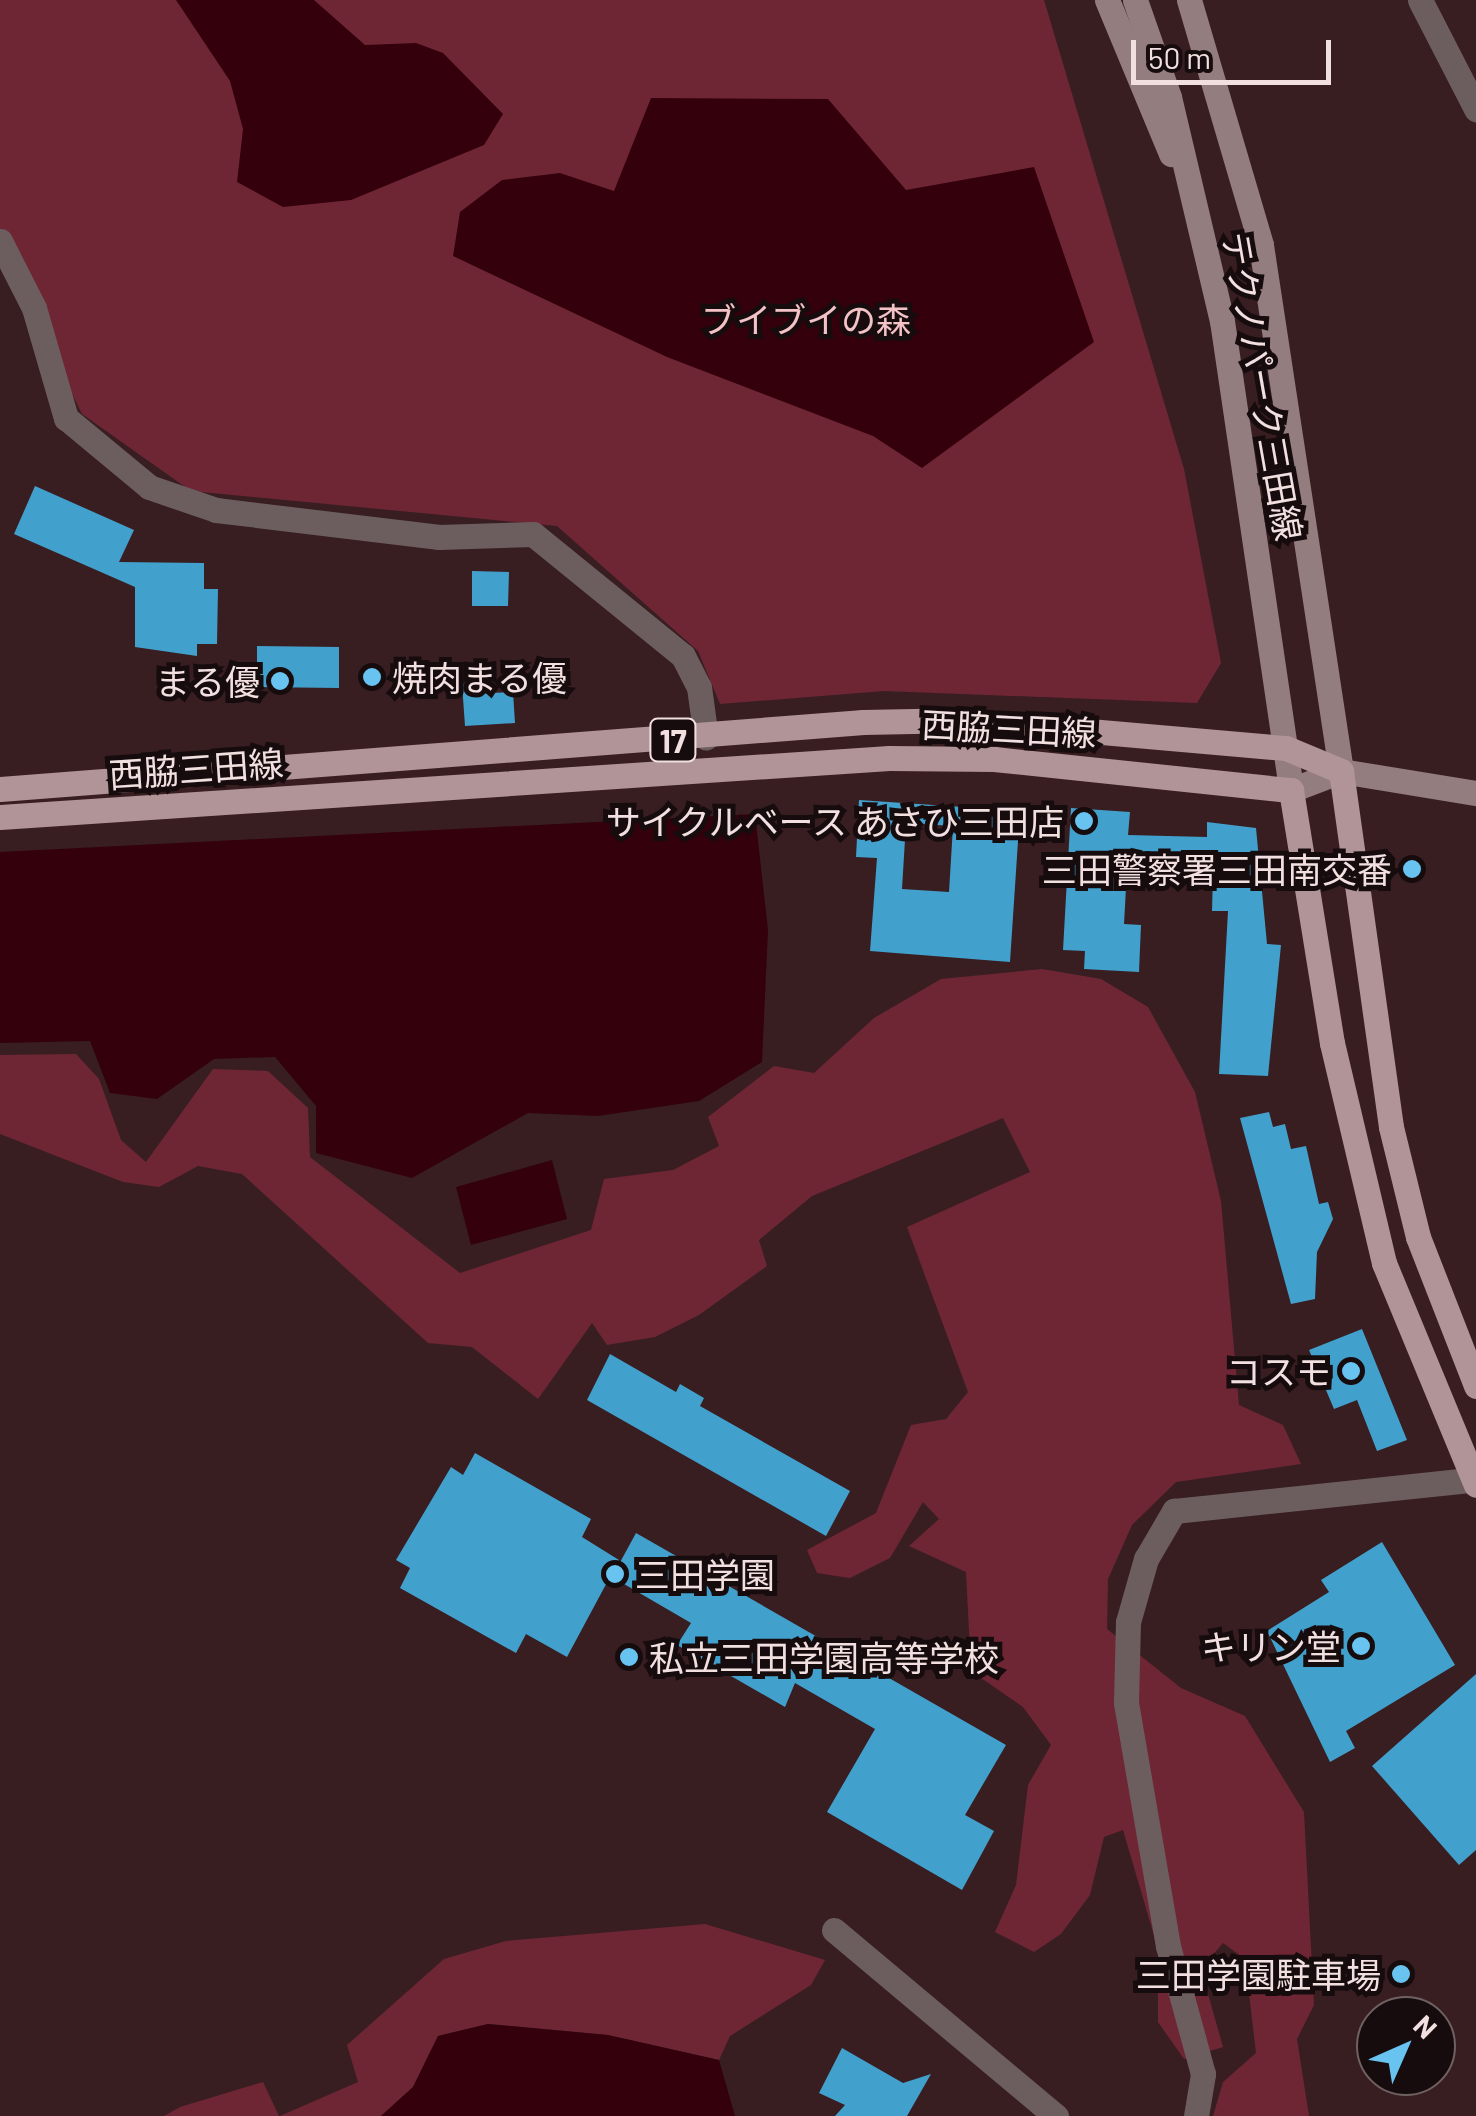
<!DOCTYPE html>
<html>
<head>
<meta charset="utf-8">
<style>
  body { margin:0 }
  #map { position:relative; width:1476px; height:2116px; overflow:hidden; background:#381e21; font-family:Barlow,"Noto Sans JP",sans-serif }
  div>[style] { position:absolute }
  .green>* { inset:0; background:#6f2634 }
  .water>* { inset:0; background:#34000c }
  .building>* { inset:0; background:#42a0cd }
  .street>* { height:25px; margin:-12.5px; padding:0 12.5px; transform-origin:12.5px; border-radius:12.5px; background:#6c5e5f }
  .secondary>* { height:25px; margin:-12.5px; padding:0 12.5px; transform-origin:12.5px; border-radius:12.5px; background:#937d7f }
  .primary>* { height:25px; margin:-12.5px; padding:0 12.5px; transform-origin:12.5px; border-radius:12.5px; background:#b19497 }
  .dots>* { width:28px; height:28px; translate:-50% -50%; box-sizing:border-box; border:5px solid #170c0d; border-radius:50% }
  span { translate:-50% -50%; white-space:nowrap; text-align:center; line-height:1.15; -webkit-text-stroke:10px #170c0d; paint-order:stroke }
  .shield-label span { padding:2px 8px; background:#170c0d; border:2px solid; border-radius:8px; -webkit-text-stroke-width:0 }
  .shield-label { font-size:32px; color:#f2e0e1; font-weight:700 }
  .park-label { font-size:35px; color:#f3c2c7 }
  .street-label { font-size:35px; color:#f2e0e1 }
  .poi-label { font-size:35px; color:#f2e0e1 }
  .left { translate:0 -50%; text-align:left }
  .right { translate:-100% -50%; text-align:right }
  .north { position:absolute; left:1356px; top:1996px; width:100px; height:100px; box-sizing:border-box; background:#170c0d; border:2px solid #6f6162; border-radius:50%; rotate:45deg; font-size:28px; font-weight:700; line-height:40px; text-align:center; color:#f2e0e1 }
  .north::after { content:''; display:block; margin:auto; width:35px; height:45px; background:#69c3f1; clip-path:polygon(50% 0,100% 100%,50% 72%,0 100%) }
  .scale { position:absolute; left:1131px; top:40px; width:200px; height:45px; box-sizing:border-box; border:5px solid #f2e0e1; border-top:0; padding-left:12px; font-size:30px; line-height:35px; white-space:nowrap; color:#f2e0e1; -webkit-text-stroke:8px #170c0d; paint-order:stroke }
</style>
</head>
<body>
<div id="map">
  <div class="green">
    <div style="clip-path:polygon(0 0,1044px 0,1184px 469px,1221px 663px,1197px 703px,884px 691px,720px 704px,698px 651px,557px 526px,191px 491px,82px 414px,0 246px)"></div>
    <div style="clip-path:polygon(1042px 969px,1101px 979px,1148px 1007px,1195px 1092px,1221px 1201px,1239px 1405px,1283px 1425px,1301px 1464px,1176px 1482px,1132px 1525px,1108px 1579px,1107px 1629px,1181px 1688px,1245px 1716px,1304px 1812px,1314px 2005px,1297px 2039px,1309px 2116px,1213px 2116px,1223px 2082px,1256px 2053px,1245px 1959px,1223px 1943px,1201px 1969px,1223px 2047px,1184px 2059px,1158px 2022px,1158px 1949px,1123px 1830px,1104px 1837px,1090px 1895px,1061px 1934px,1034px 1952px,995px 1932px,1016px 1885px,1028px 1785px,1051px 1745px,1023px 1707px,971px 1671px,966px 1572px,909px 1546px,939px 1519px,923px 1502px,890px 1558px,850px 1578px,817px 1573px,807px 1550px,876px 1513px,911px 1425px,946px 1419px,968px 1392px,907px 1227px,1030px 1172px,1003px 1118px,812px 1196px,759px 1240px,767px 1266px,699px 1315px,655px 1337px,607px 1345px,592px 1323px,538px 1399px,472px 1347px,428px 1343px,242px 1174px,198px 1166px,159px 1187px,123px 1182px,0 1134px,0 1055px,76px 1054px,99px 1079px,121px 1140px,146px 1162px,213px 1069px,268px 1071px,308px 1108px,310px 1157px,460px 1273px,591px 1230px,604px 1179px,673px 1170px,719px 1146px,708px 1117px,774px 1066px,814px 1073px,874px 1018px,941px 979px)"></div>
    <div style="clip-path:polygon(705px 1924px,825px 1960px,811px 1985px,730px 2036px,719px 2060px,608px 2035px,488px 2024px,438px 2036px,413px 2087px,381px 2116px,280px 2116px,358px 2082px,347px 2045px,444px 1959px,506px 1941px)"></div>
    <div style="clip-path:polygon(263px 2082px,279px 2116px,164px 2116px,180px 2107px)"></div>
  </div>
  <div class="water">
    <div style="clip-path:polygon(314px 0,365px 45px,416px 43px,443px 53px,503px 114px,484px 145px,351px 200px,283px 207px,237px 182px,243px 129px,230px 81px,176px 0)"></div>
    <div style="clip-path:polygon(651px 98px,828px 99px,906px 190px,1034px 167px,1094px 342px,922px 468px,873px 436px,667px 357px,453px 256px,460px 212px,502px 180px,560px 173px,614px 191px)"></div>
    <div style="clip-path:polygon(755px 814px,768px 930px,762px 1062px,699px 1101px,598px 1116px,528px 1113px,412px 1178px,316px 1153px,316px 1106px,275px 1057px,214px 1059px,157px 1099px,110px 1093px,90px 1041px,0 1043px,0 852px)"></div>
    <div style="clip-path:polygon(552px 1160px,567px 1219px,471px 1245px,456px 1187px)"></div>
    <div style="clip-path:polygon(488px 2024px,608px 2035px,719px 2060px,735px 2116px,381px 2116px,413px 2087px,438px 2036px)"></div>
  </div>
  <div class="building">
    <div style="clip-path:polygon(35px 486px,134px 530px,119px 562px,204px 563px,204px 589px,218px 589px,217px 644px,197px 644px,197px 656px,135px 647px,135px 587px,14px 534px)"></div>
    <div style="clip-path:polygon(472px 571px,509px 572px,508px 606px,472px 606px)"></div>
    <div style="clip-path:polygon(257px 646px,339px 647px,339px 688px,257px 687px)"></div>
    <div style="clip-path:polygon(489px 682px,489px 693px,513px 692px,515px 723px,465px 726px,462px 684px)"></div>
    <div style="clip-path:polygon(evenodd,859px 800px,1020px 811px,1010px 962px,870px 951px,877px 858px,856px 857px,859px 800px,906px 823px,953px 826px,949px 892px,902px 889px,906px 823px)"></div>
    <div style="clip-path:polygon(1071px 808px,1130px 812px,1128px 835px,1207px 837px,1207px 822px,1256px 828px,1267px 944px,1281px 945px,1268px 1076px,1219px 1074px,1228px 911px,1212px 911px,1213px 872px,1127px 870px,1124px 924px,1141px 925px,1139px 972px,1084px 969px,1085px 951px,1063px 950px)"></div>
    <div style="clip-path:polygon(1269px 1112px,1273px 1127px,1285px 1124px,1291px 1149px,1306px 1146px,1319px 1204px,1328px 1202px,1333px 1219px,1317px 1252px,1315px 1299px,1291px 1304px,1240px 1118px)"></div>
    <div style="clip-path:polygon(1362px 1329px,1407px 1440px,1377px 1451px,1357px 1400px,1334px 1409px,1309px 1350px)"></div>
    <div style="clip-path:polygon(610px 1354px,676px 1392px,680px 1384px,704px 1398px,700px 1406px,850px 1491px,826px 1536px,587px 1400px)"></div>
    <div style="clip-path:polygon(475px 1453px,591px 1519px,582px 1537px,619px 1560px,567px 1657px,526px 1634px,516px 1653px,400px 1588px,410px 1568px,396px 1560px,451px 1467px,463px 1475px)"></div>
    <div style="clip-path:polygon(636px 1533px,1006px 1745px,965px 1815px,994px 1831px,962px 1890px,827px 1812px,875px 1729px,795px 1683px,785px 1707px,677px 1645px,691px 1623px,612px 1577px)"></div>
    <div style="clip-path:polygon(1382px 1542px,1455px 1665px,1346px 1731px,1355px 1748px,1330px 1762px,1267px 1631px,1329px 1592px,1321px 1580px)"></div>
    <div style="clip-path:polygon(1476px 1674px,1476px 1850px,1459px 1865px,1372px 1766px)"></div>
    <div style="clip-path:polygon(842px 2048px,903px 2083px,931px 2074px,907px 2116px,835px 2116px,845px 2105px,819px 2093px)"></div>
  </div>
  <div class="street">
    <div style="left:1420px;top:0;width:123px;rotate:62.8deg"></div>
    <div style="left:0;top:241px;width:75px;rotate:63.1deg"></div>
    <div style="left:34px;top:308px;width:115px;rotate:73.8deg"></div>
    <div style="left:66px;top:418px;width:108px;rotate:39.7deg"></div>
    <div style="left:149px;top:487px;width:71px;rotate:18.9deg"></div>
    <div style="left:216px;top:510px;width:225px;rotate:6.9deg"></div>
    <div style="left:439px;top:537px;width:94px;rotate:-1.8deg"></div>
    <div style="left:533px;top:534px;width:193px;rotate:39.1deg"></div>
    <div style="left:683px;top:656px;width:35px;rotate:63deg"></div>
    <div style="left:699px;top:687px;width:51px;rotate:82.2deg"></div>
    <div style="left:834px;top:1930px;width:290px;rotate:40deg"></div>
    <div style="left:1196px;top:2116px;width:43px;rotate:-80.5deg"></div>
    <div style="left:1203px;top:2074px;width:133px;rotate:-105.3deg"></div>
    <div style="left:1168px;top:1946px;width:247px;rotate:-99.8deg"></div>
    <div style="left:1126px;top:1703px;width:81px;rotate:-88.6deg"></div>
    <div style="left:1128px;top:1622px;width:66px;rotate:-74.1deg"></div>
    <div style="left:1146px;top:1559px;width:56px;rotate:-59.7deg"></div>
    <div style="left:1174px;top:1511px;width:304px;rotate:-6deg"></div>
  </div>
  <div class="secondary">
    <div style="left:1107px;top:0;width:167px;rotate:67.4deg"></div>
    <div style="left:1135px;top:0;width:103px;rotate:70.7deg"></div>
    <div style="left:1169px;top:97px;width:230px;rotate:76.7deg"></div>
    <div style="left:1222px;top:321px;width:474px;rotate:81.6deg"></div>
    <div style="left:1291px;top:790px;width:53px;rotate:-20.8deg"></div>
    <div style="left:1341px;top:771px;width:137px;rotate:9.3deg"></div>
    <div style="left:1189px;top:0;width:255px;rotate:73.6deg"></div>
    <div style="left:1261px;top:245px;width:532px;rotate:81.35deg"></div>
  </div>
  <div class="primary">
    <div style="left:0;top:789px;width:866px;rotate:-4.44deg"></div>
    <div style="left:863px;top:722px;width:101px;rotate:-1.1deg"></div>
    <div style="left:964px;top:720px;width:323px;rotate:5deg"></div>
    <div style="left:1286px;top:748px;width:60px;rotate:22.7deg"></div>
    <div style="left:1341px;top:771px;width:359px;rotate:82deg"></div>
    <div style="left:1391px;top:1127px;width:113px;rotate:76.2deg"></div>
    <div style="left:1418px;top:1237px;width:160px;rotate:68.7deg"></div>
    <div style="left:0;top:817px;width:891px;rotate:-3.8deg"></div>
    <div style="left:889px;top:758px;width:105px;rotate:0.5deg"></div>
    <div style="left:994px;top:759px;width:299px;rotate:6deg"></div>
    <div style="left:1291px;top:790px;width:256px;rotate:80.8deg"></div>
    <div style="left:1332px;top:1043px;width:226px;rotate:76.7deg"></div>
    <div style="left:1384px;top:1263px;width:240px;rotate:67.5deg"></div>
  </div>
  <div class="dots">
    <div style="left:372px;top:677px;background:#69c3f1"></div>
    <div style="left:280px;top:681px;background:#69c3f1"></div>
    <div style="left:1084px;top:821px;background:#69c3f1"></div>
    <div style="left:1412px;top:869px;background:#69c3f1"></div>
    <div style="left:1351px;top:1371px;background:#69c3f1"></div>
    <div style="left:615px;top:1574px;background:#69c3f1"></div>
    <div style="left:1361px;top:1646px;background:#69c3f1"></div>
    <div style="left:629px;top:1657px;background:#69c3f1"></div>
    <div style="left:1401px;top:1974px;background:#69c3f1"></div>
  </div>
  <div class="shield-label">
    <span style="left:673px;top:740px">17</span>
  </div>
  <div class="park-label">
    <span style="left:806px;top:319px">ブイブイの森</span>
  </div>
  <div class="street-label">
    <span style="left:1263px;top:386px;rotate:80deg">テクノパーク三田線</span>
    <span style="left:1009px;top:728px;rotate:3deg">西脇三田線</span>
    <span style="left:196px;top:768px;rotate:-4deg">西脇三田線</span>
  </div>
  <div class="poi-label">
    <span class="left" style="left:392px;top:677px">焼肉まる優</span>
    <span class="right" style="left:260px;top:681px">まる優</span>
    <span class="right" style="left:1064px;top:821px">サイクルベース あさひ三田店</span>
    <span class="right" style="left:1392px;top:869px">三田警察署三田南交番</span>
    <span class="right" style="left:1331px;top:1371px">コスモ</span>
    <span class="left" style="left:635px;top:1574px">三田学園</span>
    <span class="right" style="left:1341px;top:1646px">キリン堂</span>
    <span class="left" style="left:649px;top:1657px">私立三田学園高等学校</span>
    <span class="right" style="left:1381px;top:1974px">三田学園駐車場</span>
  </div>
  <div class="north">N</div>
  <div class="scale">50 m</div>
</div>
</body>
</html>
